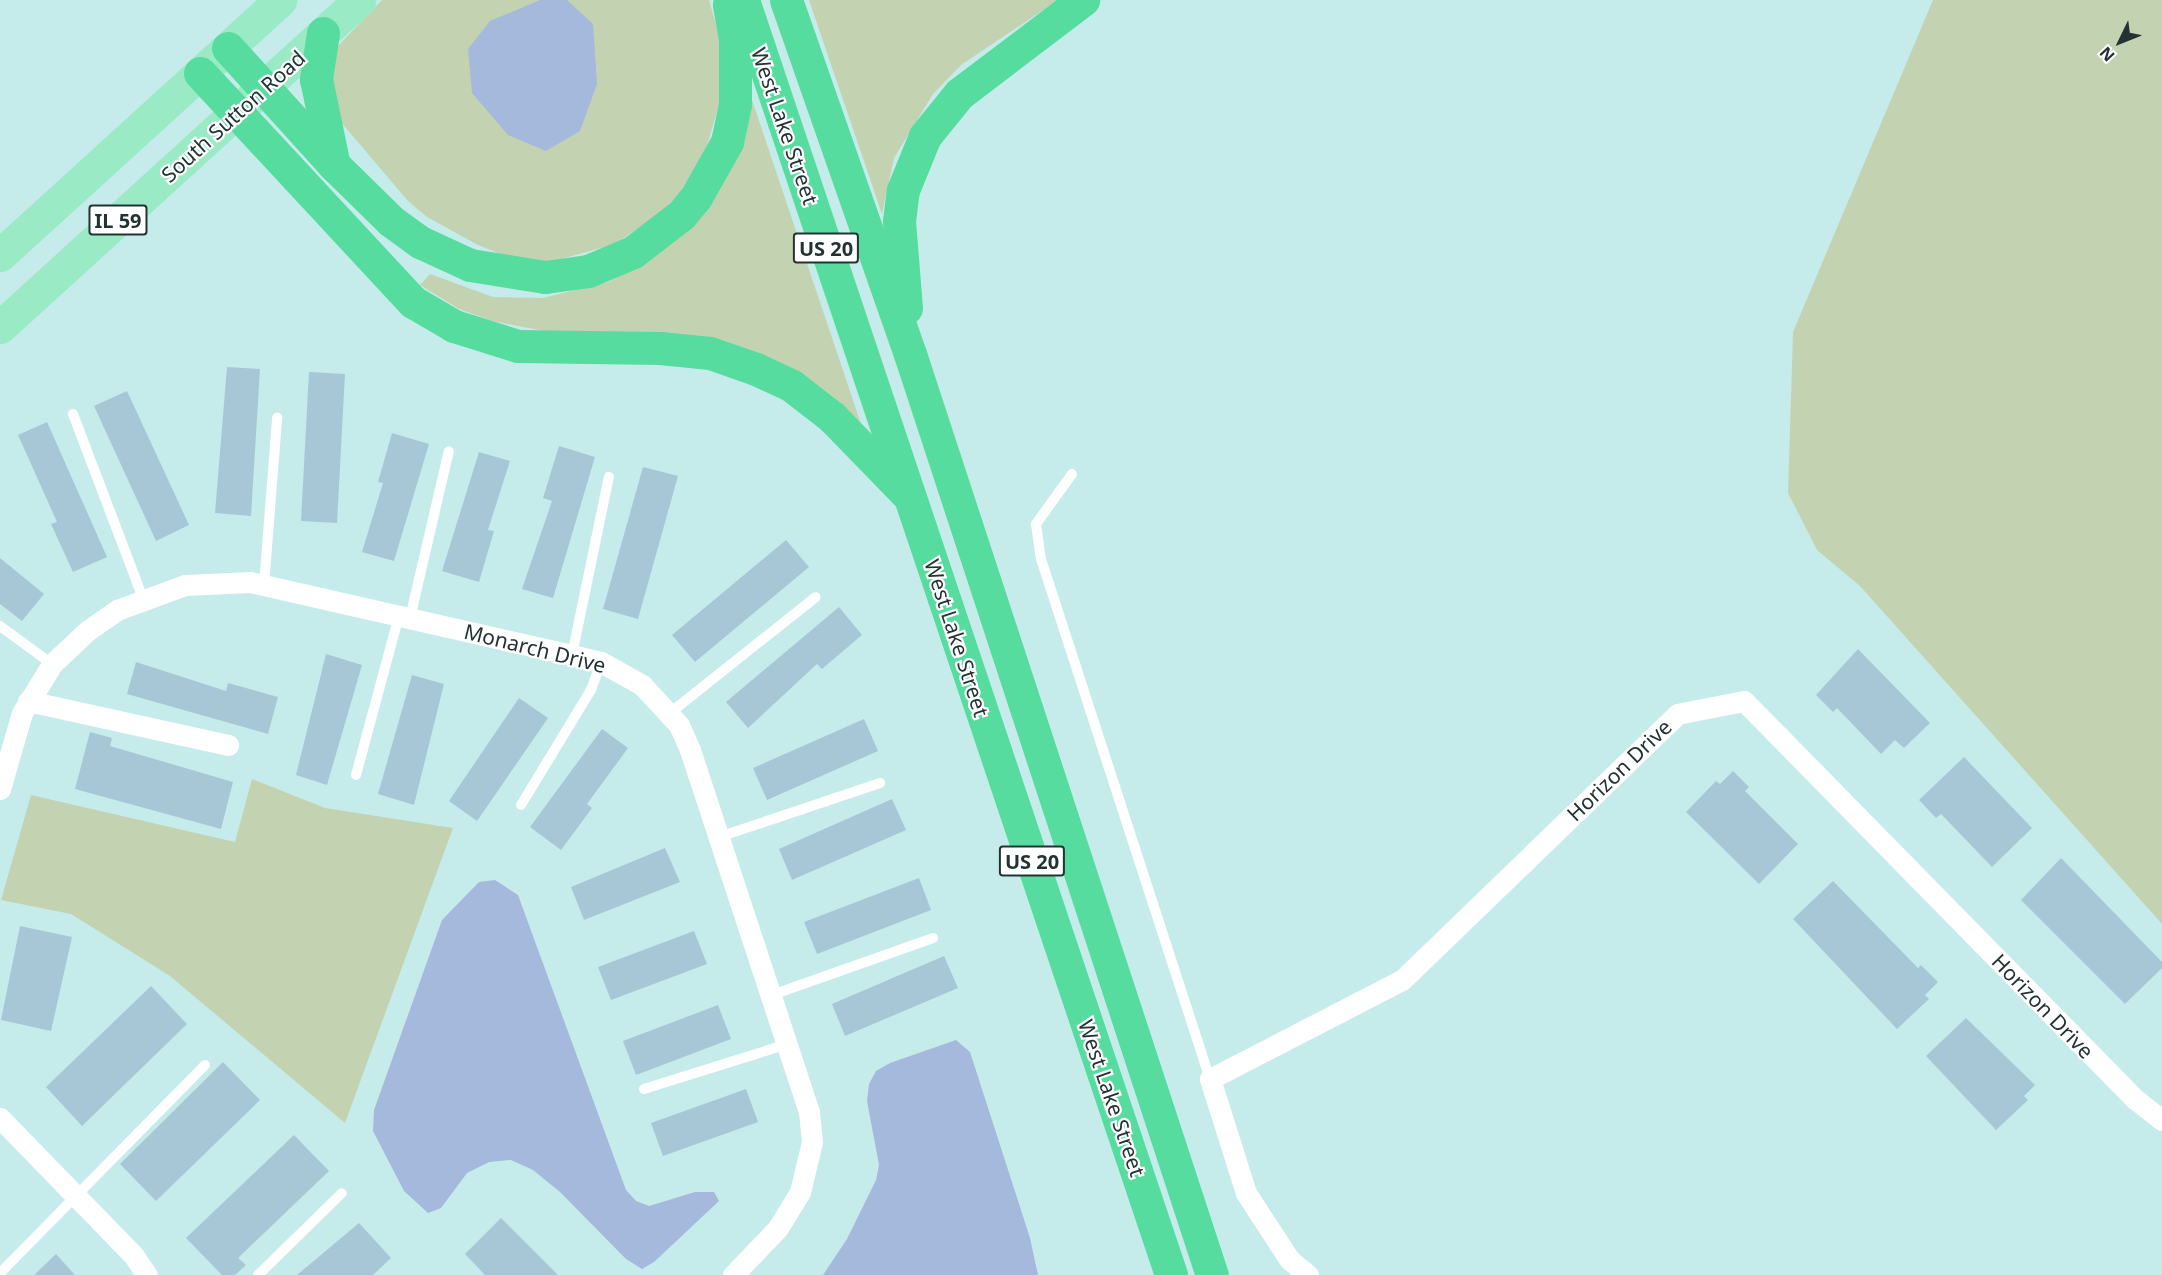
<!DOCTYPE html>
<html>
<head>
<meta charset="utf-8">
<style>
  body { margin:0 }
  #map { position:relative; width:2162px; height:1275px; overflow:hidden; background:#c5ecea; font-family:"Noto Sans",sans-serif }
  div>[style] { position:absolute }
  .green>* { inset:0; background:#c3d3b2 }
  .water>* { inset:0; background:#a4b9dc }
  .building>* { inset:0; background:#a8c7d6 }
  .lane>* { height:10px; margin:-5px; padding:0 5px; transform-origin:5px; border-radius:5px; background:#fff }
  .street>* { height:21px; margin:-10.5px; padding:0 10.5px; transform-origin:10.5px; border-radius:10.5px; background:#fff }
  .primary>* { height:33px; margin:-16.5px; padding:0 16.5px; transform-origin:16.5px; border-radius:16.5px; background:#9aeac6 }
  .highway>* { height:33px; margin:-16.5px; padding:0 16.5px; transform-origin:16.5px; border-radius:16.5px; background:#57dca0 }
  span { translate:-50% -50%; white-space:nowrap; text-align:center; line-height:1.15; -webkit-text-stroke:4.5px #fff; paint-order:stroke }
  .shield-label span { padding:2px 4px; background:#fff; border:2px solid; border-radius:4px; -webkit-text-stroke-width:0 }
  .shield-label { font-size:20px; color:#233232; font-weight:700 }
  .street-label { font-size:21px; color:#233232 }
  .north { position:absolute; left:2090px; top:12px; width:60px; height:60px; -webkit-text-stroke:4px #fff; paint-order:stroke; rotate:227deg; font-size:16px; font-weight:700; line-height:24px; text-align:center; color:#233232 }
  .north::after { content:''; display:block; margin:auto; width:21px; height:27px; background:#233232; clip-path:polygon(50% 0,100% 100%,50% 72%,0 100%) }
</style>
</head>
<body>
<div id="map">
  <div class="green">
    <div style="clip-path:polygon(382px 0,709px 0,722px 45px,722px 94px,705px 153px,680px 192px,661px 213px,615px 244px,550px 262px,503px 255px,478px 245px,427px 217px,408px 201px,340px 121px,329px 89px,336px 48px)"></div>
    <div style="clip-path:polygon(809px 0,1058px 0,961px 65px,933px 94px,894px 158px,882px 214px)"></div>
    <div style="clip-path:polygon(1933px 0,2162px 0,2162px 924px,1860px 586px,1817px 550px,1788px 493px,1793px 332px)"></div>
    <div style="clip-path:polygon(750px 94px,861px 424px,812px 383px,492px 321px,459px 309px,420px 285px,430px 274px,493px 297px,543px 298px,608px 282px,629px 271px)"></div>
    <div style="clip-path:polygon(252px 779px,325px 808px,453px 828px,345px 1123px,170px 976px,71px 914px,1px 900px,31px 795px,235px 842px)"></div>
  </div>
  <div class="water">
    <div style="clip-path:polygon(540px 0,567px 0,593px 24px,597px 84px,580px 131px,546px 151px,508px 135px,472px 93px,468px 49px,490px 21px)"></div>
    <div style="clip-path:polygon(495px 880px,518px 895px,626px 1190px,636px 1201px,649px 1206px,695px 1192px,714px 1192px,719px 1201px,654px 1262px,642px 1269px,626px 1259px,560px 1192px,533px 1170px,511px 1160px,489px 1162px,467px 1173px,441px 1208px,428px 1213px,404px 1191px,373px 1131px,374px 1110px,442px 920px,479px 882px)"></div>
    <div style="clip-path:polygon(956px 1040px,970px 1052px,1030px 1238px,1038px 1275px,823px 1275px,847px 1239px,876px 1180px,879px 1165px,867px 1101px,869px 1084px,876px 1071px,890px 1063px)"></div>
  </div>
  <div class="building">
    <div style="clip-path:polygon(227px 367px,260px 369px,251px 516px,215px 513px)"></div>
    <div style="clip-path:polygon(309px 372px,345px 374px,337px 523px,301px 521px)"></div>
    <div style="clip-path:polygon(127px 391px,189px 525px,156px 541px,94px 406px)"></div>
    <div style="clip-path:polygon(47px 422px,107px 557px,73px 572px,51px 524px,57px 522px,18px 435px)"></div>
    <div style="clip-path:polygon(392px 433px,429px 444px,394px 561px,362px 552px,383px 483px,378px 482px)"></div>
    <div style="clip-path:polygon(559px 446px,595px 457px,553px 598px,522px 589px,552px 501px,543px 498px)"></div>
    <div style="clip-path:polygon(479px 452px,510px 461px,488px 530px,494px 531px,479px 582px,442px 571px)"></div>
    <div style="clip-path:polygon(643px 467px,678px 476px,638px 619px,603px 609px)"></div>
    <div style="clip-path:polygon(786px 540px,809px 567px,695px 662px,672px 635px)"></div>
    <div style="clip-path:polygon(0 558px,44px 594px,22px 621px,0 604px)"></div>
    <div style="clip-path:polygon(839px 607px,862px 635px,822px 669px,817px 664px,748px 728px,726px 702px)"></div>
    <div style="clip-path:polygon(1858px 649px,1930px 723px,1904px 748px,1895px 740px,1881px 754px,1837px 708px,1833px 712px,1816px 695px)"></div>
    <div style="clip-path:polygon(326px 654px,362px 665px,327px 785px,296px 775px)"></div>
    <div style="clip-path:polygon(136px 662px,226px 691px,228px 683px,278px 697px,268px 734px,127px 694px)"></div>
    <div style="clip-path:polygon(412px 675px,444px 684px,414px 805px,378px 794px)"></div>
    <div style="clip-path:polygon(519px 698px,548px 718px,477px 821px,449px 801px)"></div>
    <div style="clip-path:polygon(864px 719px,878px 751px,767px 800px,753px 768px)"></div>
    <div style="clip-path:polygon(602px 729px,628px 748px,587px 804px,592px 808px,561px 850px,530px 827px)"></div>
    <div style="clip-path:polygon(90px 732px,112px 738px,110px 746px,233px 782px,221px 829px,75px 789px)"></div>
    <div style="clip-path:polygon(1964px 757px,2032px 828px,1992px 867px,1941px 814px,1936px 818px,1919px 800px)"></div>
    <div style="clip-path:polygon(1733px 771px,1749px 787px,1745px 791px,1798px 844px,1759px 884px,1686px 812px,1716px 781px,1720px 784px)"></div>
    <div style="clip-path:polygon(892px 799px,906px 830px,792px 880px,779px 849px)"></div>
    <div style="clip-path:polygon(665px 848px,680px 882px,584px 920px,571px 887px)"></div>
    <div style="clip-path:polygon(2061px 858px,2162px 962px,2162px 968px,2125px 1004px,2021px 900px)"></div>
    <div style="clip-path:polygon(919px 878px,931px 910px,817px 954px,804px 922px)"></div>
    <div style="clip-path:polygon(1833px 881px,1918px 968px,1921px 965px,1938px 982px,1925px 995px,1929px 999px,1897px 1029px,1793px 919px)"></div>
    <div style="clip-path:polygon(20px 926px,72px 937px,51px 1031px,1px 1020px)"></div>
    <div style="clip-path:polygon(694px 931px,707px 964px,611px 1000px,598px 967px)"></div>
    <div style="clip-path:polygon(944px 956px,958px 988px,845px 1036px,832px 1004px)"></div>
    <div style="clip-path:polygon(151px 986px,187px 1024px,82px 1126px,46px 1087px)"></div>
    <div style="clip-path:polygon(718px 1005px,731px 1039px,636px 1075px,623px 1041px)"></div>
    <div style="clip-path:polygon(1966px 1018px,2035px 1085px,2024px 1096px,2028px 1100px,1996px 1130px,1926px 1056px)"></div>
    <div style="clip-path:polygon(223px 1062px,260px 1100px,156px 1201px,120px 1164px)"></div>
    <div style="clip-path:polygon(746px 1089px,758px 1122px,663px 1156px,651px 1123px)"></div>
    <div style="clip-path:polygon(294px 1135px,329px 1171px,238px 1258px,246px 1265px,235px 1275px,222px 1275px,186px 1238px)"></div>
    <div style="clip-path:polygon(501px 1218px,558px 1275px,485px 1275px,465px 1254px)"></div>
    <div style="clip-path:polygon(359px 1223px,391px 1258px,373px 1275px,297px 1275px)"></div>
    <div style="clip-path:polygon(56px 1254px,75px 1275px,34px 1275px)"></div>
  </div>
  <div class="lane">
    <div style="left:73px;top:414px;width:197px;rotate:69.2deg"></div>
    <div style="left:1072px;top:474px;width:62px;rotate:125.8deg"></div>
    <div style="left:1036px;top:524px;width:35px;rotate:82deg"></div>
    <div style="left:1041px;top:559px;width:547px;rotate:72deg"></div>
    <div style="left:264px;top:585px;width:168px;rotate:-85.5deg"></div>
    <div style="left:410px;top:618px;width:171px;rotate:-76.9deg"></div>
    <div style="left:0;top:626px;width:64px;rotate:36.2deg"></div>
    <div style="left:572px;top:655px;width:182px;rotate:-78.3deg"></div>
    <div style="left:670px;top:713px;width:186px;rotate:-38.5deg"></div>
    <div style="left:356px;top:775px;width:165px;rotate:-74.9deg"></div>
    <div style="left:521px;top:805px;width:135px;rotate:-58.7deg"></div>
    <div style="left:591px;top:690px;width:30px;rotate:-70deg"></div>
    <div style="left:719px;top:837px;width:170px;rotate:-18.5deg"></div>
    <div style="left:772px;top:995px;width:171px;rotate:-19.5deg"></div>
    <div style="left:644px;top:1089px;width:151px;rotate:-17.4deg"></div>
    <div style="left:0;top:1273px;width:292px;rotate:-45.4deg"></div>
    <div style="left:258px;top:1275px;width:117px;rotate:-44.3deg"></div>
  </div>
  <div class="street">
    <div style="left:28px;top:701px;width:205px;rotate:12.4deg"></div>
    <div style="left:0;top:789px;width:79px;rotate:-73.9deg"></div>
    <div style="left:22px;top:713px;width:57px;rotate:-58.5deg"></div>
    <div style="left:52px;top:664px;width:48px;rotate:-43.3deg"></div>
    <div style="left:87px;top:631px;width:37px;rotate:-35deg"></div>
    <div style="left:117px;top:610px;width:72px;rotate:-20.2deg"></div>
    <div style="left:185px;top:585px;width:65px;rotate:-2.6deg"></div>
    <div style="left:250px;top:582px;width:330px;rotate:12.8deg"></div>
    <div style="left:572px;top:655px;width:30px;rotate:14deg"></div>
    <div style="left:601px;top:662px;width:47px;rotate:29.3deg"></div>
    <div style="left:642px;top:685px;width:54px;rotate:47.2deg"></div>
    <div style="left:679px;top:725px;width:27px;rotate:66deg"></div>
    <div style="left:690px;top:750px;width:381px;rotate:71.8deg"></div>
    <div style="left:809px;top:1112px;width:30px;rotate:84deg"></div>
    <div style="left:812px;top:1142px;width:51px;rotate:103.5deg"></div>
    <div style="left:800px;top:1192px;width:42px;rotate:121.4deg"></div>
    <div style="left:778px;top:1228px;width:65px;rotate:133.8deg"></div>
    <div style="left:0;top:1118px;width:192px;rotate:45.8deg"></div>
    <div style="left:134px;top:1256px;width:23px;rotate:56deg"></div>
    <div style="left:1308px;top:1275px;width:25px;rotate:-140deg"></div>
    <div style="left:1289px;top:1259px;width:79px;rotate:-123.1deg"></div>
    <div style="left:1246px;top:1193px;width:120px;rotate:-107.5deg"></div>
    <div style="left:1210px;top:1079px;width:216px;rotate:-27.3deg"></div>
    <div style="left:1402px;top:980px;width:383px;rotate:-44deg"></div>
    <div style="left:1677px;top:714px;width:68px;rotate:-11deg"></div>
    <div style="left:1744px;top:701px;width:558px;rotate:45.51deg"></div>
    <div style="left:2135px;top:1099px;width:34px;rotate:38deg"></div>
  </div>
  <div class="primary">
    <div style="left:0;top:255px;width:379px;rotate:-42.3deg"></div>
    <div style="left:0;top:327px;width:486px;rotate:-42.3deg"></div>
  </div>
  <div class="highway">
    <div style="left:743px;top:0;width:1345px;rotate:71.44deg"></div>
    <div style="left:786px;top:0;width:375px;rotate:70.7deg"></div>
    <div style="left:910px;top:354px;width:969px;rotate:71.85deg"></div>
    <div style="left:323px;top:33px;width:47px;rotate:98.7deg"></div>
    <div style="left:316px;top:79px;width:84px;rotate:78.3deg"></div>
    <div style="left:228px;top:48px;width:158px;rotate:47.8deg"></div>
    <div style="left:334px;top:165px;width:80px;rotate:44.5deg"></div>
    <div style="left:391px;top:221px;width:36px;rotate:36deg"></div>
    <div style="left:420px;top:242px;width:55px;rotate:24.7deg"></div>
    <div style="left:470px;top:265px;width:76px;rotate:9.1deg"></div>
    <div style="left:545px;top:277px;width:43px;rotate:-7.9deg"></div>
    <div style="left:588px;top:271px;width:49px;rotate:-22.9deg"></div>
    <div style="left:633px;top:252px;width:61px;rotate:-37.6deg"></div>
    <div style="left:681px;top:215px;width:23px;rotate:-50deg"></div>
    <div style="left:696px;top:197px;width:63px;rotate:-60.6deg"></div>
    <div style="left:727px;top:142px;width:39px;rotate:-78deg"></div>
    <div style="left:735px;top:104px;width:65px;rotate:-90deg"></div>
    <div style="left:735px;top:39px;width:35px;rotate:-100deg"></div>
    <div style="left:200px;top:73px;width:313px;rotate:47.1deg"></div>
    <div style="left:413px;top:302px;width:48px;rotate:30.3deg"></div>
    <div style="left:454px;top:326px;width:67px;rotate:17.4deg"></div>
    <div style="left:518px;top:346px;width:142px;rotate:0.8deg"></div>
    <div style="left:660px;top:348px;width:50px;rotate:5.7deg"></div>
    <div style="left:710px;top:353px;width:49px;rotate:19.2deg"></div>
    <div style="left:756px;top:369px;width:40px;rotate:25deg"></div>
    <div style="left:792px;top:386px;width:51px;rotate:37.8deg"></div>
    <div style="left:832px;top:417px;width:106px;rotate:45.8deg"></div>
    <div style="left:906px;top:308px;width:87px;rotate:-94.6deg"></div>
    <div style="left:899px;top:221px;width:31px;rotate:-83deg"></div>
    <div style="left:903px;top:190px;width:58px;rotate:-67.8deg"></div>
    <div style="left:925px;top:136px;width:54px;rotate:-51deg"></div>
    <div style="left:959px;top:94px;width:156px;rotate:-37.2deg"></div>
  </div>
  <div class="shield-label">
    <span style="left:118px;top:220px">IL 59</span>
    <span style="left:826px;top:248px">US 20</span>
    <span style="left:1032px;top:861px">US 20</span>
  </div>
  <div class="street-label">
    <span style="left:233px;top:116px;rotate:-42deg">South Sutton Road</span>
    <span style="left:785px;top:126px;rotate:71deg">West Lake Street</span>
    <span style="left:957px;top:638px;rotate:72deg">West Lake Street</span>
    <span style="left:535px;top:648px;rotate:14deg">Monarch Drive</span>
    <span style="left:1619px;top:770px;rotate:-44deg">Horizon Drive</span>
    <span style="left:2043px;top:1006px;rotate:46deg">Horizon Drive</span>
    <span style="left:1112px;top:1098px;rotate:71deg">West Lake Street</span>
  </div>
  <div class="north">N</div>
</div>
</body>
</html>
